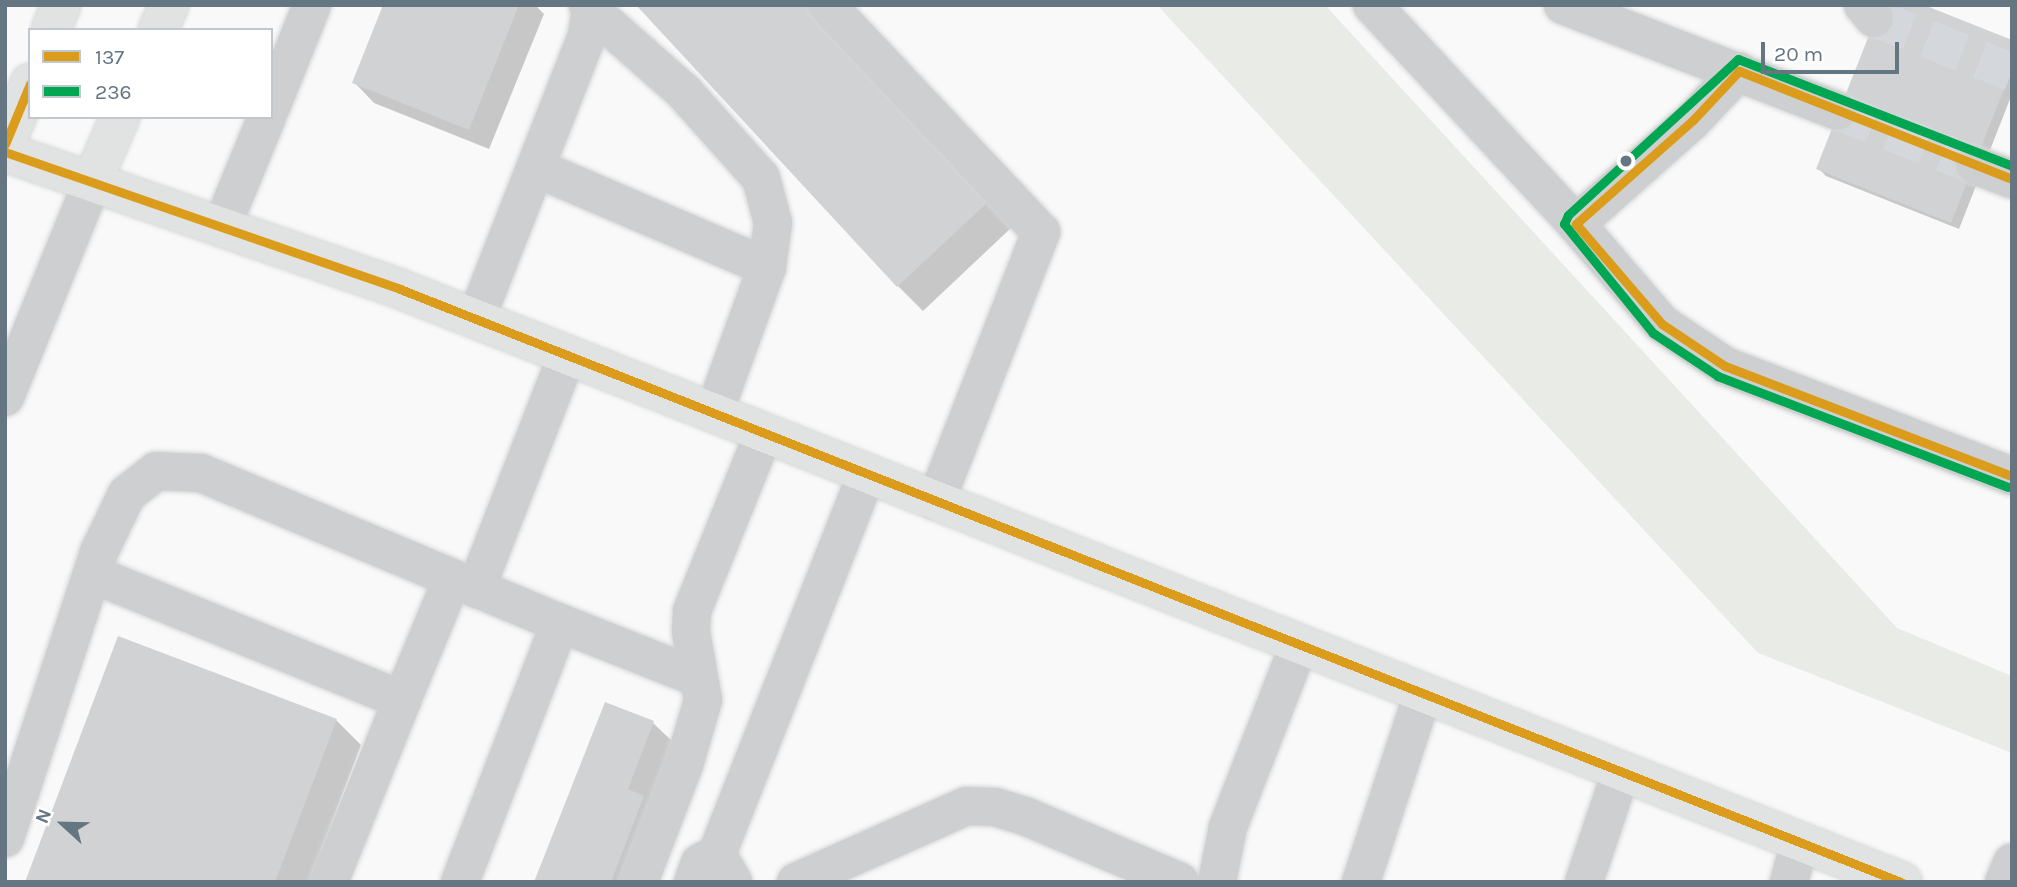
<!DOCTYPE html>
<html>
<head>
<meta charset="utf-8">
<style>
  body { margin:0 }
  #map { position:relative; width:2017px; height:887px; overflow:hidden; background:#f9f9f9; font-family:Karla,sans-serif }
  div>[style] { position:absolute }
  .green>* { inset:0; background:#e8ebe6 }
  .shadow>* { inset:0; background:#0003 }
  .building>* { inset:0; background:#d0d2d3 }
  .minor-tunnel>* { height:38px; margin-top:-19px; transform-origin:0; background:repeating-linear-gradient(90deg,#d4d8dc 0 38px,transparent 0 57px) }
  .roads { filter:drop-shadow(0 0 2px #d5d6d7) drop-shadow(0 0 2px #d5d6d7) }
  .minor>* { height:38px; margin:-19px; padding:0 19px; transform-origin:19px; border-radius:19px; background:#cecfd0 }
  .major>* { height:38px; margin:-19px; padding:0 19px; transform-origin:19px; border-radius:19px; background:#e1e2e2 }
  .bus-1>* { height:9px; margin:-4.5px; padding:0 4.5px; transform-origin:4.5px; border-radius:4.5px; background:#da9c1a }
  .bus-2>* { height:9px; margin:-4.5px; padding:0 4.5px; transform-origin:4.5px; border-radius:4.5px; background:#00a651 }
  .dots>* { width:19px; height:19px; translate:-50% -50%; box-sizing:border-box; border:4px solid #fff; border-radius:50% }
  span { translate:-50% -50%; white-space:nowrap; text-align:center; line-height:1.15; -webkit-text-stroke:7px #fff; paint-order:stroke }
  .frame { position:absolute; inset:0; border:7px solid #657683; pointer-events:none }
  .legend { position:absolute; left:28px; top:28px; width:245px; height:91px; box-sizing:border-box; background:#fff; border:2px solid #c1c8cd; margin:0; padding:9px 12px; list-style:none; font-size:21px; color:#657683 }
  .legend li { display:flex; align-items:center; gap:14px; height:35px }
  .legend b { width:35px; border:2px solid #c1c8cd }
  .north { position:absolute; left:28px; top:789px; width:70px; height:70px; -webkit-text-stroke:5px #fff; paint-order:stroke; rotate:292deg; font-size:19px; font-weight:700; line-height:28px; text-align:center; color:#657683 }
  .north::after { content:''; display:block; margin:auto; width:24px; height:32px; background:#657683; clip-path:polygon(50% 0,100% 100%,50% 72%,0 100%) }
  .scale { position:absolute; left:1761px; top:42px; width:138px; height:32px; box-sizing:border-box; border:4px solid #657683; border-top:0; padding-left:9px; font-size:21px; line-height:24px; white-space:nowrap; color:#657683; -webkit-text-stroke:5px #fff; paint-order:stroke }
</style>
</head>
<body>
<div id="map">
  <div class="green">
    <div style="clip-path:polygon(1157px 5px,1325px 5px,1897px 628px,2012px 676px,2012px 753px,1758px 653px)"></div>
  </div>
  <div class="shadow">
    <div style="clip-path:polygon(385px 5px,535px 5px,544px 14px,489px 149px,374px 103px,354px 82px)"></div>
    <div style="clip-path:polygon(806px 5px,1011px 228px,923px 311px,898px 286px)"></div>
    <div style="clip-path:polygon(2012px 42px,2012px 94px,1959px 229px,1826px 176px,1818px 168px)"></div>
    <div style="clip-path:polygon(606px 704px,653px 723px,674px 743px,639px 882px,536px 882px)"></div>
    <div style="clip-path:polygon(336px 720px,361px 745px,309px 882px,27px 882px)"></div>
  </div>
  <div class="building">
    <div style="clip-path:polygon(383px 5px,519px 5px,469px 130px,352px 83px)"></div>
    <div style="clip-path:polygon(636px 5px,806px 5px,988px 202px,897px 287px)"></div>
    <div style="clip-path:polygon(1881px 5px,1924px 5px,2012px 40px,2012px 69px,1951px 223px,1816px 169px)"></div>
    <div style="clip-path:polygon(118px 636px,337px 719px,275px 882px,25px 882px)"></div>
    <div style="clip-path:polygon(605px 702px,654px 721px,628px 789px,644px 796px,611px 882px,534px 882px)"></div>
  </div>
  <div class="minor-tunnel">
    <div style="left:1874px;top:18px;width:148px;rotate:21.4deg"></div>
    <div style="left:1837px;top:111px;width:148px;rotate:21.4deg"></div>
  </div>
  <div class="roads">
    <div class="minor">
      <div style="left:827px;top:5px;width:312px;rotate:46.7deg"></div>
      <div style="left:1041px;top:232px;width:289px;rotate:111.3deg"></div>
      <div style="left:1372px;top:5px;width:299px;rotate:47deg"></div>
      <div style="left:1576px;top:224px;width:132px;rotate:49.3deg"></div>
      <div style="left:1662px;top:324px;width:76px;rotate:33.7deg"></div>
      <div style="left:1725px;top:366px;width:307px;rotate:21deg"></div>
      <div style="left:1563px;top:5px;width:294px;rotate:21.1deg"></div>
      <div style="left:1863px;top:5px;width:17px;rotate:50deg"></div>
      <div style="left:591px;top:10px;width:124px;rotate:41.4deg"></div>
      <div style="left:684px;top:92px;width:115px;rotate:48.2deg"></div>
      <div style="left:761px;top:178px;width:47px;rotate:75.1deg"></div>
      <div style="left:773px;top:223px;width:44px;rotate:97.8deg"></div>
      <div style="left:767px;top:267px;width:155px;rotate:110deg"></div>
      <div style="left:271px;top:107px;width:110px;rotate:-68.1deg"></div>
      <div style="left:1975px;top:165px;width:40px;rotate:21deg"></div>
      <div style="left:536px;top:168px;width:251px;rotate:23.2deg"></div>
      <div style="left:1576px;top:224px;width:157px;rotate:-41.6deg"></div>
      <div style="left:1693px;top:120px;width:67px;rotate:-46.8deg"></div>
      <div style="left:222px;top:226px;width:118px;rotate:-67.6deg"></div>
      <div style="left:476px;top:319px;width:301px;rotate:-68.6deg"></div>
      <div style="left:586px;top:39px;width:29px;rotate:-80deg"></div>
      <div style="left:591px;top:10px;width:6px;rotate:-121deg"></div>
      <div style="left:5px;top:397px;width:234px;rotate:-67.9deg"></div>
      <div style="left:92px;top:574px;width:335px;rotate:22.1deg"></div>
      <div style="left:402px;top:700px;width:131px;rotate:-67.5deg"></div>
      <div style="left:476px;top:589px;width:251px;rotate:-68.7deg"></div>
      <div style="left:560px;top:623px;width:149px;rotate:21.6deg"></div>
      <div style="left:5px;top:838px;width:301px;rotate:-71.8deg"></div>
      <div style="left:99px;top:552px;width:64px;rotate:-64.2deg"></div>
      <div style="left:127px;top:494px;width:37px;rotate:-38deg"></div>
      <div style="left:156px;top:471px;width:45px;rotate:2.5deg"></div>
      <div style="left:201px;top:473px;width:389px;rotate:22.7deg"></div>
      <div style="left:560px;top:623px;width:278px;rotate:111.1deg"></div>
      <div style="left:717px;top:854px;width:32px;rotate:60deg"></div>
      <div style="left:329px;top:882px;width:196px;rotate:-68.1deg"></div>
      <div style="left:639px;top:882px;width:125px;rotate:-69deg"></div>
      <div style="left:684px;top:765px;width:68px;rotate:-73.7deg"></div>
      <div style="left:703px;top:700px;width:69px;rotate:-100deg"></div>
      <div style="left:691px;top:632px;width:21px;rotate:-87deg"></div>
      <div style="left:692px;top:611px;width:192px;rotate:-68deg"></div>
      <div style="left:693px;top:882px;width:20px;rotate:-70deg"></div>
      <div style="left:700px;top:863px;width:19px;rotate:-28deg"></div>
      <div style="left:717px;top:854px;width:409px;rotate:-68.5deg"></div>
      <div style="left:796px;top:882px;width:187px;rotate:-24deg"></div>
      <div style="left:967px;top:806px;width:28px;rotate:2deg"></div>
      <div style="left:995px;top:807px;width:34px;rotate:17deg"></div>
      <div style="left:1027px;top:817px;width:166px;rotate:23deg"></div>
      <div style="left:1217px;top:882px;width:56px;rotate:-78.7deg"></div>
      <div style="left:1228px;top:827px;width:195px;rotate:-68.7deg"></div>
      <div style="left:1361px;top:882px;width:199px;rotate:-71.8deg"></div>
      <div style="left:1584px;top:882px;width:116px;rotate:-71.4deg"></div>
      <div style="left:1789px;top:882px;width:41px;rotate:-74.6deg"></div>
      <div style="left:2004px;top:882px;width:21px;rotate:-67deg"></div>
    </div>
    <div class="major">
      <div style="left:51px;top:30px;width:27px;rotate:-68deg"></div>
      <div style="left:158px;top:30px;width:27px;rotate:-66deg"></div>
      <div style="left:5px;top:145px;width:67px;rotate:-68deg"></div>
      <div style="left:5px;top:152px;width:418px;rotate:19.1deg"></div>
      <div style="left:400px;top:289px;width:1615px;rotate:21.54deg"></div>
      <div style="left:93px;top:180px;width:69px;rotate:-66.8deg"></div>
    </div>
  </div>
  <div class="bus-1">
    <div style="left:5px;top:144px;width:65px;rotate:-67.4deg"></div>
    <div style="left:5px;top:152px;width:418px;rotate:19.1deg"></div>
    <div style="left:400px;top:289px;width:1614px;rotate:21.56deg"></div>
    <div style="left:2012px;top:179px;width:294px;rotate:-158.4deg"></div>
    <div style="left:1739px;top:71px;width:67px;rotate:133.2deg"></div>
    <div style="left:1693px;top:120px;width:157px;rotate:138.4deg"></div>
    <div style="left:1576px;top:224px;width:132px;rotate:49.3deg"></div>
    <div style="left:1662px;top:324px;width:76px;rotate:33.7deg"></div>
    <div style="left:1725px;top:366px;width:307px;rotate:21deg"></div>
  </div>
  <div class="bus-2">
    <div style="left:2008px;top:487px;width:311px;rotate:-159.1deg"></div>
    <div style="left:1718px;top:376px;width:78px;rotate:-146.5deg"></div>
    <div style="left:1653px;top:333px;width:141px;rotate:-129.2deg"></div>
    <div style="left:1564px;top:224px;width:10px;rotate:-66deg"></div>
    <div style="left:1568px;top:215px;width:231px;rotate:-42.5deg"></div>
    <div style="left:1738px;top:59px;width:294px;rotate:21.3deg"></div>
  </div>
  <div class="dots">
    <div style="left:1626px;top:161px;background:#657683"></div>
  </div>
  <div class="frame"></div>
  <ul class="legend">
  <li><b style="height:9px;background:#da9c1a"></b>137</li>
  <li><b style="height:9px;background:#00a651"></b>236</li>
  </ul>
  <div class="north">N</div>
  <div class="scale">20 m</div>
</div>
</body>
</html>
